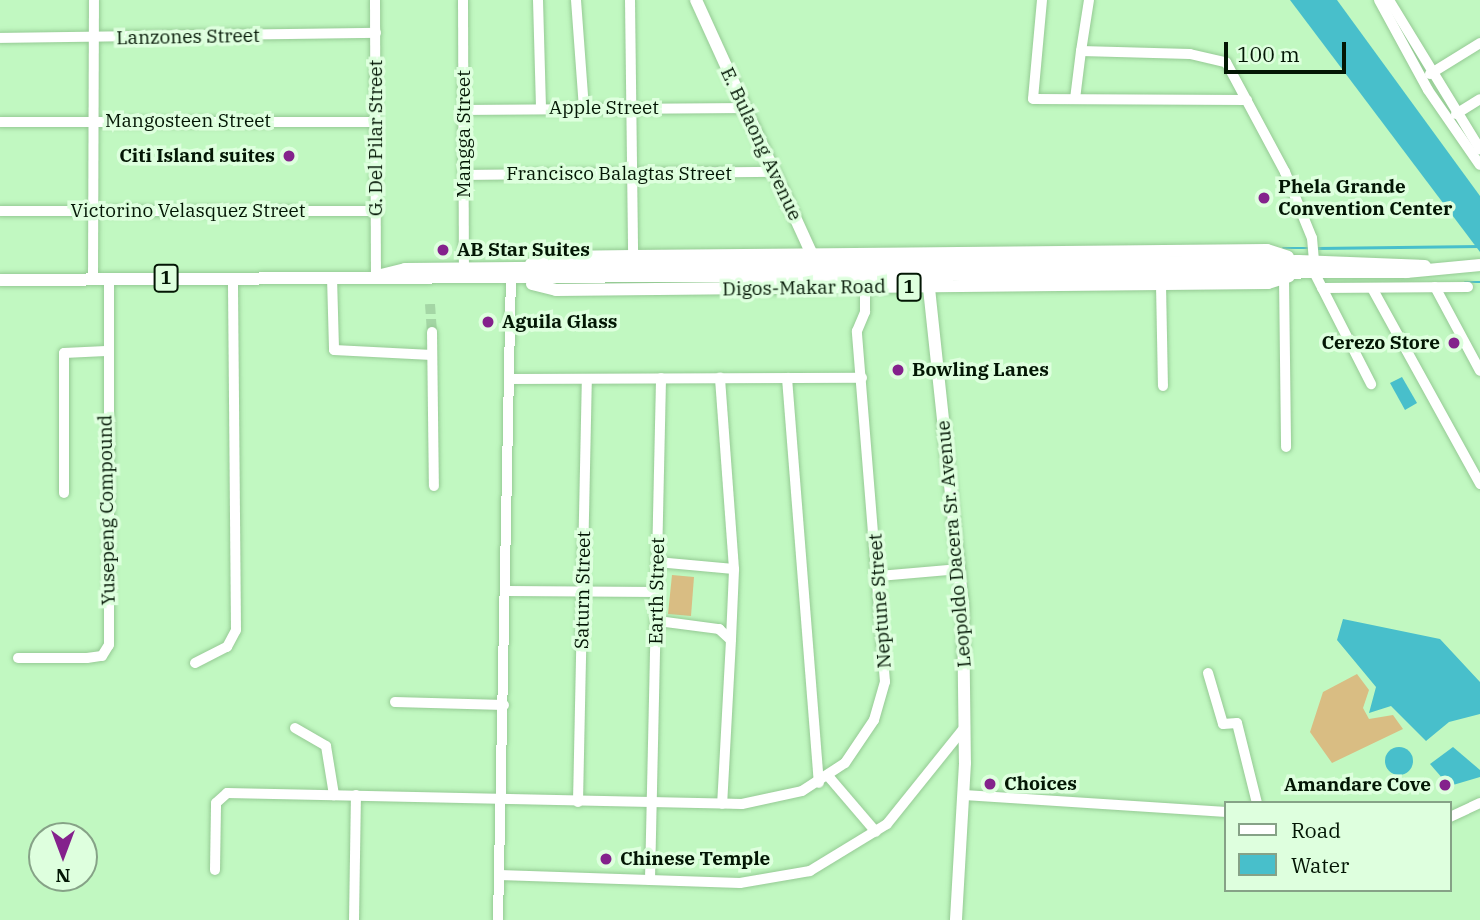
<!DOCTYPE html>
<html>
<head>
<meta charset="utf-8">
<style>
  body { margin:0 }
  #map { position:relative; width:1480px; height:920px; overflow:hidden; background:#c1f8c1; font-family:"IBM Plex Serif",serif }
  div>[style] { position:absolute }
  .green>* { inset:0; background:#d9bd83 }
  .water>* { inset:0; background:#48bfcb }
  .round { border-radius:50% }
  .stream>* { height:2.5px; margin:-1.25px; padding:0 1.25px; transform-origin:1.25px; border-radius:1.25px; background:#48bfcb }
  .minor-tunnel>* { height:10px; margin-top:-5px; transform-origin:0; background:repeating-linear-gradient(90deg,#a4d6a5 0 10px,transparent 0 15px) }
  .roads { filter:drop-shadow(0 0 2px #95ca94) drop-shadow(0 0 2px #95ca94) }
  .minor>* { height:10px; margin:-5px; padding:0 5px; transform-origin:5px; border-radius:5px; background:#fff }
  .major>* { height:12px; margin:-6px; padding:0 6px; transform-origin:6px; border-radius:6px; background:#fff }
  .dots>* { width:19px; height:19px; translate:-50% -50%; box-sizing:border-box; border:4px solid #deffde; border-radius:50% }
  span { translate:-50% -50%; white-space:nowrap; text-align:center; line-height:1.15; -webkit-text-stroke:7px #deffde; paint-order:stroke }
  .shield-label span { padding:2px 5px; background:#deffde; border:2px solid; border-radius:5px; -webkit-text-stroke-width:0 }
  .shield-label { font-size:18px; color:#031604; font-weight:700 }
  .street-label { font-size:19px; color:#031604 }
  .poi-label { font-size:19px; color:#031604; font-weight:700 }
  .right { translate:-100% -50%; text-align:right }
  .left { translate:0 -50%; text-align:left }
  .legend { position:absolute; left:1224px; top:801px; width:228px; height:91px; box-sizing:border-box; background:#deffde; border:2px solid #86a287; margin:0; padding:9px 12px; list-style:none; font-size:21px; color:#031604 }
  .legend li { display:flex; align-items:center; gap:14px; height:35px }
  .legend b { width:35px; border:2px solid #86a287 }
  .north { position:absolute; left:28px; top:822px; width:70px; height:70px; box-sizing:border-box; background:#deffde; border:2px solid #86a287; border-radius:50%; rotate:180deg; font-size:19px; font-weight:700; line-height:28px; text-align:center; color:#031604 }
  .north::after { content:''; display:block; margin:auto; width:24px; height:32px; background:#84228c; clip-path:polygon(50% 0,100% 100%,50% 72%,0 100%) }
  .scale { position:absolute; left:1224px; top:42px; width:122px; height:32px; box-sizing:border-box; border:4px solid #031604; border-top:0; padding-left:9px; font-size:21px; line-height:24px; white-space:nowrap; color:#031604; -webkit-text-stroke:5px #deffde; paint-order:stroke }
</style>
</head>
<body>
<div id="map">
  <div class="green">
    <div style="clip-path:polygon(672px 575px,694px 577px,691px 616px,668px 614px)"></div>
    <div style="clip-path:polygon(1357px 674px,1369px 690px,1363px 708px,1369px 719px,1393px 715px,1403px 729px,1332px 763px,1310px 732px,1323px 692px)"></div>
  </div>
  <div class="water">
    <div style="clip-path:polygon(1290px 0,1337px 0,1480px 196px,1480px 252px)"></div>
    <div style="clip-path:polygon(1402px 377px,1417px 403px,1405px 410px,1390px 383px)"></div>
    <div style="clip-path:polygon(1343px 619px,1440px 639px,1480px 682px,1480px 714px,1449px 722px,1426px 741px,1391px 706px,1369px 713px,1376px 687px,1337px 640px)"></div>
    <div style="clip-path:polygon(1453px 747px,1480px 770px,1480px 777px,1453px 785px,1443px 779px,1430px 764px)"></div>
    <div class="round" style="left:1385px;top:747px;width:28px;height:28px"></div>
  </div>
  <div class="stream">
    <div style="left:1283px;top:248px;width:26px"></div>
    <div style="left:1318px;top:248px;width:162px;rotate:-0.7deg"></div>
    <div style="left:1465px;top:282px;width:15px"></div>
  </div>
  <div class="minor-tunnel">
    <div style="left:430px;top:304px;width:28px;rotate:86deg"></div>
  </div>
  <div class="roads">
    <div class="minor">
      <div style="left:375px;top:0;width:277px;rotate:89.8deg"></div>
      <div style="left:463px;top:0;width:268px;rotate:89.8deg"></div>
      <div style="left:538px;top:0;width:109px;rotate:88.4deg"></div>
      <div style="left:576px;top:0;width:109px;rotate:85.8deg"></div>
      <div style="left:630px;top:0;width:256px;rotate:89.3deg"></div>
      <div style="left:1042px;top:0;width:99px;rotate:95.2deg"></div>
      <div style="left:1033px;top:99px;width:214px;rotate:0.3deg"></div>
      <div style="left:1089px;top:0;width:52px;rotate:98.9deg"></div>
      <div style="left:1081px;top:51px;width:109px;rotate:1.6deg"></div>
      <div style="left:1190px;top:54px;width:37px;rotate:13deg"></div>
      <div style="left:1226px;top:62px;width:125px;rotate:61.8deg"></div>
      <div style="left:1285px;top:172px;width:71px;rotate:67.8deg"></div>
      <div style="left:1312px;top:238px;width:23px;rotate:85deg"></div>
      <div style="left:1379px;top:0;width:102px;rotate:61.4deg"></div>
      <div style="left:1428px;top:90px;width:91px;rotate:55.3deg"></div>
      <div style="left:1389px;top:0;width:175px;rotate:58.6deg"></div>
      <div style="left:0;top:38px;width:376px;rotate:-0.8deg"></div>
      <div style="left:1430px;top:74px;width:59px;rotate:-31.8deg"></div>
      <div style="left:1075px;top:99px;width:48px;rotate:-82.9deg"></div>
      <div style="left:464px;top:110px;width:281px;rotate:-0.4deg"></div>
      <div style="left:1456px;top:114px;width:28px;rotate:-32deg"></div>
      <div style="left:0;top:122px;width:377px"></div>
      <div style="left:465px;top:175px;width:309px;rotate:-0.6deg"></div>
      <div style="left:0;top:211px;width:377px"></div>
      <div style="left:1314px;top:272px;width:126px;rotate:63deg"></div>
      <div style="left:332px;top:277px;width:73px;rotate:88.4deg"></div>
      <div style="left:334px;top:350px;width:98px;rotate:2.9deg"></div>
      <div style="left:1284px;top:278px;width:169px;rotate:89.3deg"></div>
      <div style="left:93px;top:279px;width:279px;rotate:-89.8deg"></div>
      <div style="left:1161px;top:284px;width:102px;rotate:88.9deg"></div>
      <div style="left:1435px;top:287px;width:95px;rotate:61.8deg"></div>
      <div style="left:1322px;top:288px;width:146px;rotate:-0.4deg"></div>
      <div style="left:1372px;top:288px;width:224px;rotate:61.1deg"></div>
      <div style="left:432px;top:332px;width:154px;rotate:89.3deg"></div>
      <div style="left:787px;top:378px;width:406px;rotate:85.5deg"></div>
      <div style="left:513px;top:379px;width:349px;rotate:-0.2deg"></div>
      <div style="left:64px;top:493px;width:140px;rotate:-90deg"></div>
      <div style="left:64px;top:353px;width:42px;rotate:-2.7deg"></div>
      <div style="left:657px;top:562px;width:77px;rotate:5.2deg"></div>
      <div style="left:734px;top:569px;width:192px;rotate:-94.2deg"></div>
      <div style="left:879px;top:576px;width:81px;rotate:-4.9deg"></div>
      <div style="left:507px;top:591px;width:150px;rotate:0.4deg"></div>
      <div style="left:658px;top:621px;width:62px;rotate:7.5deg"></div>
      <div style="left:719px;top:629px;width:16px;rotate:43deg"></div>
      <div style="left:731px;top:640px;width:164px;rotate:93.1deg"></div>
      <div style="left:731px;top:639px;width:70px;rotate:-87.5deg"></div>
      <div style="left:18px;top:658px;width:69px"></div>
      <div style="left:87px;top:658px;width:15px;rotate:-8deg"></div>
      <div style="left:102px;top:656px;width:13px;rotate:-58deg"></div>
      <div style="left:109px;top:645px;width:366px;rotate:-90deg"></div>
      <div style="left:195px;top:663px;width:36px;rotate:-27deg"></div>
      <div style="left:227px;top:647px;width:19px;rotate:-62deg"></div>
      <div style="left:236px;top:630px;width:352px;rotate:-90.5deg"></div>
      <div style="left:1208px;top:673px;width:53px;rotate:73.6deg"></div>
      <div style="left:1223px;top:724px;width:14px;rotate:-4deg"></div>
      <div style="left:1237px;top:723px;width:82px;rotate:76deg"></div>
      <div style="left:395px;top:702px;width:109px;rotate:1.6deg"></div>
      <div style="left:295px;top:728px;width:36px;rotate:30deg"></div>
      <div style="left:326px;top:746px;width:50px;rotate:80.7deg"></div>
      <div style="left:829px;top:777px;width:72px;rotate:49.5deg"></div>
      <div style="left:964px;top:795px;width:263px;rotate:3.7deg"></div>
      <div style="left:578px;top:802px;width:423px;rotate:-88.8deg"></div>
      <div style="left:1450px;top:817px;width:33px;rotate:-25deg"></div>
      <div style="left:215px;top:870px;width:67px;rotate:-89.1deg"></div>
      <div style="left:216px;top:803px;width:15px;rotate:-42deg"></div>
      <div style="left:227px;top:793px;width:515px;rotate:1.22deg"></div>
      <div style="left:742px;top:804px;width:61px;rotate:-12.2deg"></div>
      <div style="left:802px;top:791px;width:51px;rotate:-33.1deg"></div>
      <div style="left:845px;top:763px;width:52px;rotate:-56deg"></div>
      <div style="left:874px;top:720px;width:40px;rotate:-74deg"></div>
      <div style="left:885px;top:682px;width:352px;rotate:-94.6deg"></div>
      <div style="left:857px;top:331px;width:21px;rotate:-67deg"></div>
      <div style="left:865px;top:312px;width:25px;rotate:-90deg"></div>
      <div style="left:499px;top:875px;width:241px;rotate:1.9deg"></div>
      <div style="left:740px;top:883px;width:71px;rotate:-9.7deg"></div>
      <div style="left:810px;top:871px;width:90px;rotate:-31.4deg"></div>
      <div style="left:887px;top:824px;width:124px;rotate:-51.2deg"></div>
      <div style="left:650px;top:880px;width:502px;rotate:-88.74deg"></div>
      <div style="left:354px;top:920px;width:125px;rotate:-89.1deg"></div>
      <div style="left:498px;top:920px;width:650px;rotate:-88.85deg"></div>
    </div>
    <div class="major">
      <div style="left:696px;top:0;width:287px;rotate:65.5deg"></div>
      <div style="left:531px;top:264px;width:25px;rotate:-16deg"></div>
      <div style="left:555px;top:257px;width:78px;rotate:-0.7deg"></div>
      <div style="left:633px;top:256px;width:634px;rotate:-0.54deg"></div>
      <div style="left:1267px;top:250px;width:22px;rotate:18deg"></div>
      <div style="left:381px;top:275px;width:25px;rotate:-14deg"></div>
      <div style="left:405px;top:269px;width:894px;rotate:-0.51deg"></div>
      <div style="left:1299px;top:261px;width:126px;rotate:2.3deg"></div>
      <div style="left:928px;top:279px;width:328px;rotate:83.9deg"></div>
      <div style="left:963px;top:605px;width:158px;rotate:89.3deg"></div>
      <div style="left:965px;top:763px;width:157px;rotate:93.3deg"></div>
      <div style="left:0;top:280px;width:1407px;rotate:-0.33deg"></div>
      <div style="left:1407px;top:272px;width:73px;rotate:-5.5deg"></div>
      <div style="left:532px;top:284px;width:25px;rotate:14deg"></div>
      <div style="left:556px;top:290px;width:712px;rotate:-0.56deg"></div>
      <div style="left:1268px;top:283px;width:22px;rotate:-18deg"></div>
    </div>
  </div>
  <div class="dots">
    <div style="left:289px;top:156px;background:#84228c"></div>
    <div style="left:1264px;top:198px;background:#84228c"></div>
    <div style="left:443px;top:250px;background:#84228c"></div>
    <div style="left:488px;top:322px;background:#84228c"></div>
    <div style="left:1454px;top:343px;background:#84228c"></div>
    <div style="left:898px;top:370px;background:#84228c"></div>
    <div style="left:990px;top:784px;background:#84228c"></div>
    <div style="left:1445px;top:785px;background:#84228c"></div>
    <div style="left:606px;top:859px;background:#84228c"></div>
  </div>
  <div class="shield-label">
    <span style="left:166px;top:278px">1</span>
    <span style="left:909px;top:287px">1</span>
  </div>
  <div class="street-label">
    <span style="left:188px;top:37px;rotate:-1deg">Lanzones Street</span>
    <span style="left:604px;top:108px">Apple Street</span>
    <span style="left:188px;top:121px">Mangosteen Street</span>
    <span style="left:464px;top:134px;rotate:-90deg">Mangga Street</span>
    <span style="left:376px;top:138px;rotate:-90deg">G. Del Pilar Street</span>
    <span style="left:761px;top:144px;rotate:65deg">E. Bulaong Avenue</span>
    <span style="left:619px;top:174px">Francisco Balagtas Street</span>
    <span style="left:188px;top:211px">Victorino Velasquez Street</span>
    <span style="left:804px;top:288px;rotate:-1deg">Digos-Makar Road</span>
    <span style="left:107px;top:510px;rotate:-91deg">Yusepeng Compound</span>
    <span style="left:954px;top:544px;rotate:-95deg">Leopoldo Dacera Sr. Avenue</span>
    <span style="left:583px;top:590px;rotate:-89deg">Saturn Street</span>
    <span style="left:657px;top:591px;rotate:-89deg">Earth Street</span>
    <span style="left:880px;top:601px;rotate:-94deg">Neptune Street</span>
  </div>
  <div class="poi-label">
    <span class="right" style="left:275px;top:156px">Citi Island suites</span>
    <span class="left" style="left:1278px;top:198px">Phela Grande<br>Convention Center</span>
    <span class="left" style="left:457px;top:250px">AB Star Suites</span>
    <span class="left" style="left:502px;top:322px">Aguila Glass</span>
    <span class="right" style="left:1440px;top:343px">Cerezo Store</span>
    <span class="left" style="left:912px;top:370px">Bowling Lanes</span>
    <span class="left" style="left:1004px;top:784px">Choices</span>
    <span class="right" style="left:1431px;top:785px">Amandare Cove</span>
    <span class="left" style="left:620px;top:859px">Chinese Temple</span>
  </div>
  <ul class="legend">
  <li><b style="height:9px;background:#fff"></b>Road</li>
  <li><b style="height:19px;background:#48bfcb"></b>Water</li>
  </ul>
  <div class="north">N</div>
  <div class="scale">100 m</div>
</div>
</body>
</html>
